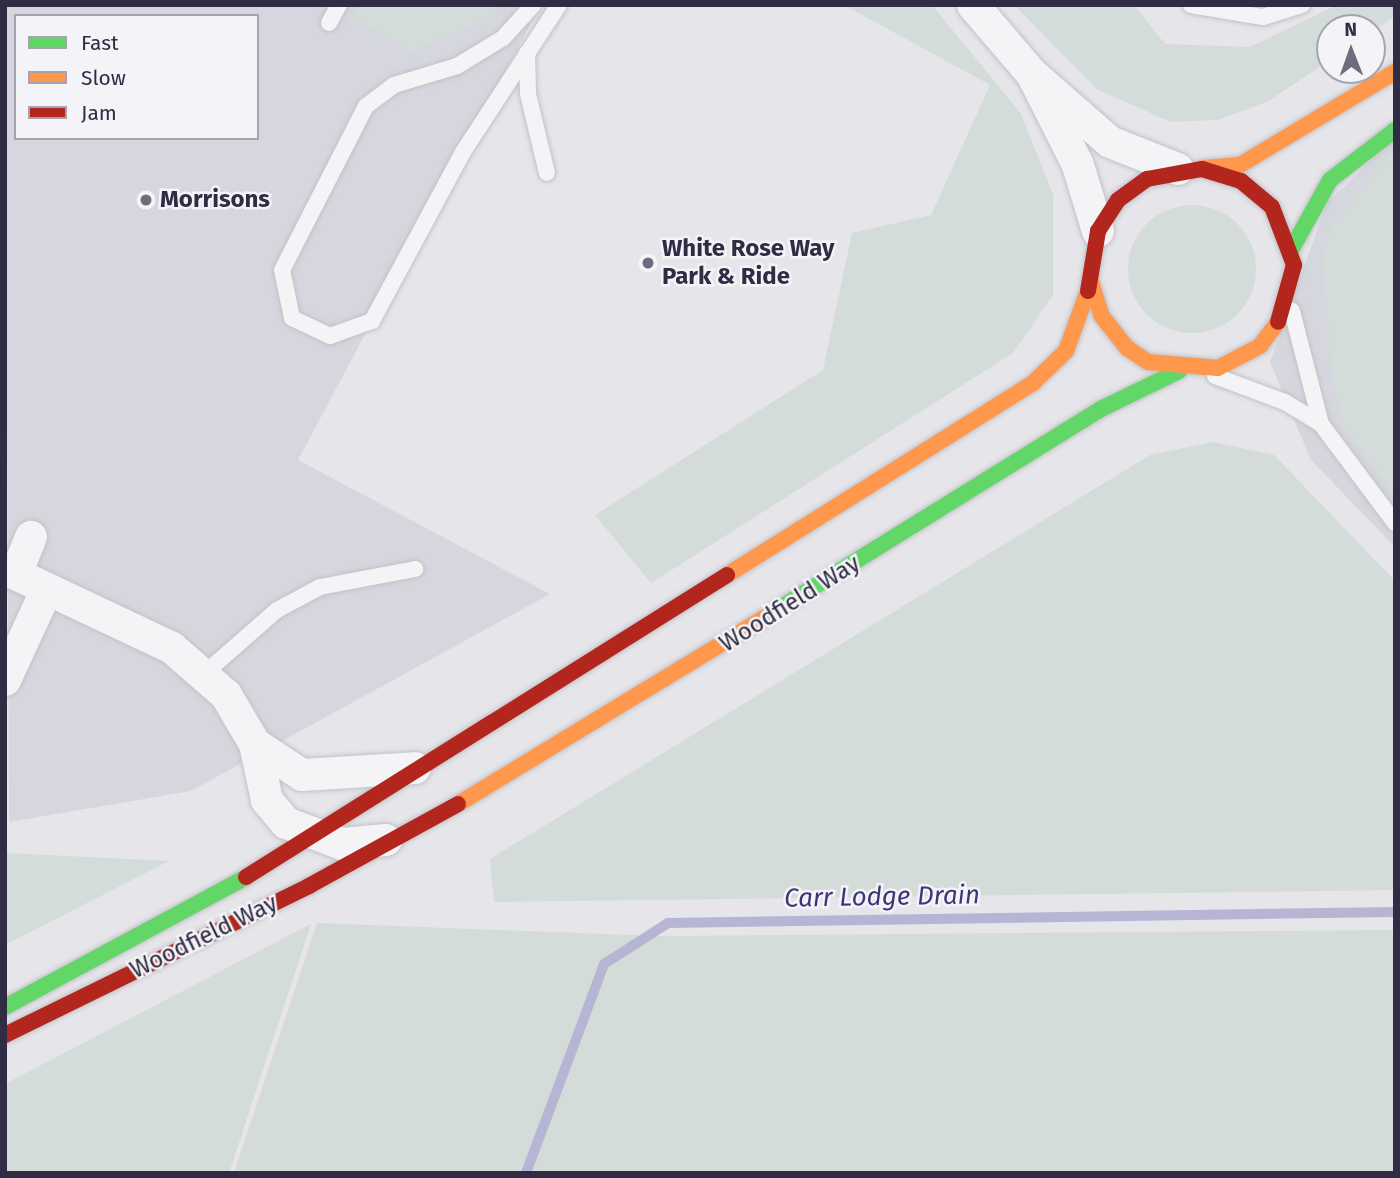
<!DOCTYPE html>
<html>
<head>
<meta charset="utf-8">
<style>
  body { margin:0 }
  #map { position:relative; width:1400px; height:1178px; overflow:hidden; background:#e5e5ea; font-family:"Fira Sans",sans-serif }
  div>[style] { position:absolute }
  .built>* { inset:0; background:#d6d6de }
  .green>* { inset:0; background:#d3dcd8 }
  .round { border-radius:50% }
  .stream>* { height:10px; margin:-5px; padding:0 5px; transform-origin:5px; border-radius:5px; background:#b6b5d3 }
  .roads { filter:drop-shadow(0 0 2px #c2c2c7) drop-shadow(0 0 2px #c2c2c7) }
  .lane>* { height:16px; margin:-8px; padding:0 8px; transform-origin:8px; border-radius:8px; background:#f4f4f6 }
  .street>* { height:32px; margin:-16px; padding:0 16px; transform-origin:16px; border-radius:16px; background:#f4f4f6 }
  .fast>* { height:16px; margin:-8px; padding:0 8px; transform-origin:8px; border-radius:8px; background:#63d668 }
  .slow>* { height:16px; margin:-8px; padding:0 8px; transform-origin:8px; border-radius:8px; background:#ff974d }
  .jam>* { height:16px; margin:-8px; padding:0 8px; transform-origin:8px; border-radius:8px; background:#b3261e }
  .dots>* { width:19px; height:19px; translate:-50% -50%; box-sizing:border-box; border:4px solid #f4f3f8; border-radius:50% }
  span { translate:-50% -50%; white-space:nowrap; text-align:center; line-height:1.15; -webkit-text-stroke:5px #f4f3f8; paint-order:stroke }
  .poi-label { font-size:24px; color:#2f2c43; font-weight:700 }
  .left { translate:0 -50%; text-align:left }
  .street-label { font-size:24px; color:#2f2c43 }
  .water-label { font-size:26px; color:#3b3776; font-style:italic }
  .frame { position:absolute; inset:0; border:7px solid #2f2c43; pointer-events:none }
  .legend { position:absolute; left:14px; top:14px; width:245px; height:126px; box-sizing:border-box; background:#f4f3f8; border:2px solid #a5a3b0; margin:0; padding:9px 12px; list-style:none; font-size:21px; color:#2f2c43 }
  .legend li { display:flex; align-items:center; gap:14px; height:35px }
  .legend b { width:35px; border:2px solid #a5a3b0 }
  .north { position:absolute; left:1316px; top:14px; width:70px; height:70px; box-sizing:border-box; background:#f4f3f8; border:2px solid #a5a3b0; border-radius:50%; rotate:359deg; font-size:19px; font-weight:700; line-height:28px; text-align:center; color:#2f2c43 }
  .north::after { content:''; display:block; margin:auto; width:24px; height:32px; background:#6f6d7d; clip-path:polygon(50% 0,100% 100%,50% 72%,0 100%) }
</style>
</head>
<body>
<div id="map">
  <div class="built">
    <div style="clip-path:polygon(evenodd,5px 5px,541px 5px,298px 460px,550px 594px,191px 791px,9px 822px,5px 5px,16px 16px,257px 16px,257px 138px,16px 138px,16px 16px)"></div>
    <div style="clip-path:polygon(1395px 138px,1395px 547px,1311px 460px,1270px 362px,1327px 203px)"></div>
  </div>
  <div class="green">
    <div style="clip-path:polygon(361px 5px,499px 5px,484px 22px,410px 52px,354px 17px)"></div>
    <div style="clip-path:polygon(844px 5px,932px 5px,1021px 114px,1053px 194px,1053px 295px,1013px 353px,651px 583px,595px 515px,823px 370px,852px 233px,931px 215px,990px 85px)"></div>
    <div style="clip-path:polygon(1014px 5px,1134px 5px,1165px 44px,1250px 47px,1337px 5px,1395px 5px,1395px 16px,1372px 32px,1330px 28px,1330px 60px,1269px 101px,1218px 120px,1171px 122px,1098px 90px)"></div>
    <div style="clip-path:polygon(1395px 148px,1395px 496px,1345px 429px,1332px 379px,1323px 261px,1331px 228px)"></div>
    <div class="round" style="left:1128px;top:205px;width:128px;height:128px"></div>
    <div style="clip-path:polygon(1213px 442px,1274px 455px,1395px 581px,1395px 890px,494px 902px,490px 859px,1150px 455px)"></div>
    <div style="clip-path:polygon(5px 853px,169px 861px,5px 945px)"></div>
    <div style="clip-path:polygon(317px 923px,657px 936px,1395px 930px,1395px 1173px,234px 1173px)"></div>
    <div style="clip-path:polygon(311px 924px,229px 1173px,5px 1173px,5px 1084px)"></div>
  </div>
  <div class="stream">
    <div style="left:526px;top:1173px;width:223px;rotate:-69.5deg"></div>
    <div style="left:604px;top:964px;width:76px;rotate:-32.6deg"></div>
    <div style="left:668px;top:923px;width:727px;rotate:-0.87deg"></div>
  </div>
  <div class="roads">
    <div class="lane">
      <div style="left:533px;top:5px;width:45px;rotate:132.3deg"></div>
      <div style="left:503px;top:38px;width:54px;rotate:148.7deg"></div>
      <div style="left:457px;top:66px;width:66px;rotate:163.2deg"></div>
      <div style="left:394px;top:85px;width:35px;rotate:143deg"></div>
      <div style="left:366px;top:106px;width:184px;rotate:117.1deg"></div>
      <div style="left:282px;top:270px;width:49px;rotate:78.2deg"></div>
      <div style="left:292px;top:318px;width:42px;rotate:25.3deg"></div>
      <div style="left:330px;top:336px;width:45px;rotate:-19.7deg"></div>
      <div style="left:372px;top:321px;width:192px;rotate:-61.7deg"></div>
      <div style="left:463px;top:152px;width:176px;rotate:-56.9deg"></div>
      <div style="left:1191px;top:5px;width:73px;rotate:9.5deg"></div>
      <div style="left:1263px;top:17px;width:41px;rotate:-17.1deg"></div>
      <div style="left:329px;top:23px;width:21px;rotate:-61deg"></div>
      <div style="left:527px;top:53px;width:41px;rotate:88.6deg"></div>
      <div style="left:528px;top:94px;width:81px;rotate:76.5deg"></div>
      <div style="left:1215px;top:376px;width:75px;rotate:20.4deg"></div>
      <div style="left:1285px;top:402px;width:42px;rotate:31.4deg"></div>
      <div style="left:1321px;top:424px;width:117px;rotate:-104.4deg"></div>
      <div style="left:1321px;top:424px;width:124px;rotate:53.2deg"></div>
      <div style="left:205px;top:673px;width:96px;rotate:-41.2deg"></div>
      <div style="left:277px;top:610px;width:49px;rotate:-28.1deg"></div>
      <div style="left:320px;top:587px;width:97px;rotate:-10.7deg"></div>
    </div>
    <div class="street">
      <div style="left:973px;top:5px;width:91px;rotate:49.5deg"></div>
      <div style="left:1098px;top:231px;width:69px;rotate:-106.9deg"></div>
      <div style="left:1078px;top:165px;width:102px;rotate:-116.8deg"></div>
      <div style="left:1032px;top:74px;width:103px;rotate:41.1deg"></div>
      <div style="left:1110px;top:142px;width:73px;rotate:21.7deg"></div>
      <div style="left:5px;top:569px;width:185px;rotate:25.3deg"></div>
      <div style="left:172px;top:648px;width:72px;rotate:41deg"></div>
      <div style="left:226px;top:695px;width:57px;rotate:59.4deg"></div>
      <div style="left:16px;top:574px;width:40px;rotate:-68deg"></div>
      <div style="left:5px;top:680px;width:100px;rotate:-65.2deg"></div>
      <div style="left:386px;top:840px;width:44px;rotate:174.8deg"></div>
      <div style="left:342px;top:844px;width:60px;rotate:-159.4deg"></div>
      <div style="left:286px;top:823px;width:30px;rotate:-130deg"></div>
      <div style="left:267px;top:800px;width:57px;rotate:-102.1deg"></div>
      <div style="left:255px;top:744px;width:56px;rotate:33.4deg"></div>
      <div style="left:302px;top:775px;width:113px;rotate:-3.5deg"></div>
    </div>
    <div class="fast">
      <div style="left:1291px;top:250px;width:80px;rotate:-60.9deg"></div>
      <div style="left:1330px;top:180px;width:82px;rotate:-37.6deg"></div>
      <div style="left:775px;top:611px;width:386px;rotate:-31.8deg"></div>
      <div style="left:1103px;top:408px;width:85px;rotate:-26deg"></div>
      <div style="left:5px;top:1007px;width:274px;rotate:-28.3deg"></div>
    </div>
    <div class="slow">
      <div style="left:1204px;top:168px;width:36px;rotate:-5deg"></div>
      <div style="left:1240px;top:165px;width:181px;rotate:-31deg"></div>
      <div style="left:1090px;top:278px;width:39px;rotate:73deg"></div>
      <div style="left:1101px;top:315px;width:42px;rotate:51.8deg"></div>
      <div style="left:1127px;top:348px;width:25px;rotate:34deg"></div>
      <div style="left:1148px;top:362px;width:70px;rotate:4.9deg"></div>
      <div style="left:1218px;top:368px;width:47px;rotate:-27.6deg"></div>
      <div style="left:1260px;top:346px;width:30px;rotate:-53deg"></div>
      <div style="left:727px;top:575px;width:361px;rotate:-32.1deg"></div>
      <div style="left:1033px;top:383px;width:46px;rotate:-44.1deg"></div>
      <div style="left:1066px;top:351px;width:64px;rotate:-69.9deg"></div>
      <div style="left:458px;top:804px;width:371px;rotate:-31.3deg"></div>
    </div>
    <div class="jam">
      <div style="left:1088px;top:291px;width:61px;rotate:-80.5deg"></div>
      <div style="left:1098px;top:231px;width:37px;rotate:-57deg"></div>
      <div style="left:1118px;top:200px;width:36px;rotate:-36deg"></div>
      <div style="left:1147px;top:179px;width:56px;rotate:-10.3deg"></div>
      <div style="left:1202px;top:169px;width:41px;rotate:17.1deg"></div>
      <div style="left:1241px;top:181px;width:40px;rotate:40deg"></div>
      <div style="left:1272px;top:207px;width:62px;rotate:69.2deg"></div>
      <div style="left:1294px;top:265px;width:59px;rotate:105.7deg"></div>
      <div style="left:246px;top:877px;width:568px;rotate:-32.12deg"></div>
      <div style="left:5px;top:1035px;width:339px;rotate:-26.1deg"></div>
      <div style="left:309px;top:886px;width:170px;rotate:-28.8deg"></div>
    </div>
  </div>
  <div class="dots">
    <div style="left:146px;top:200px;background:#6f6d7d"></div>
    <div style="left:648px;top:263px;background:#6f6d7d"></div>
  </div>
  <div class="poi-label">
    <span class="left" style="left:160px;top:200px">Morrisons</span>
    <span class="left" style="left:662px;top:263px">White Rose Way<br>Park &amp; Ride</span>
  </div>
  <div class="street-label">
    <span style="left:790px;top:604px;rotate:-32deg">Woodfield Way</span>
    <span style="left:204px;top:937px;rotate:-26deg">Woodfield Way</span>
  </div>
  <div class="water-label">
    <span style="left:882px;top:897px;rotate:-1deg">Carr Lodge Drain</span>
  </div>
  <div class="frame"></div>
  <ul class="legend">
  <li><b style="height:9px;background:#63d668"></b>Fast</li>
  <li><b style="height:9px;background:#ff974d"></b>Slow</li>
  <li><b style="height:9px;background:#b3261e"></b>Jam</li>
  </ul>
  <div class="north">N</div>
</div>
</body>
</html>
